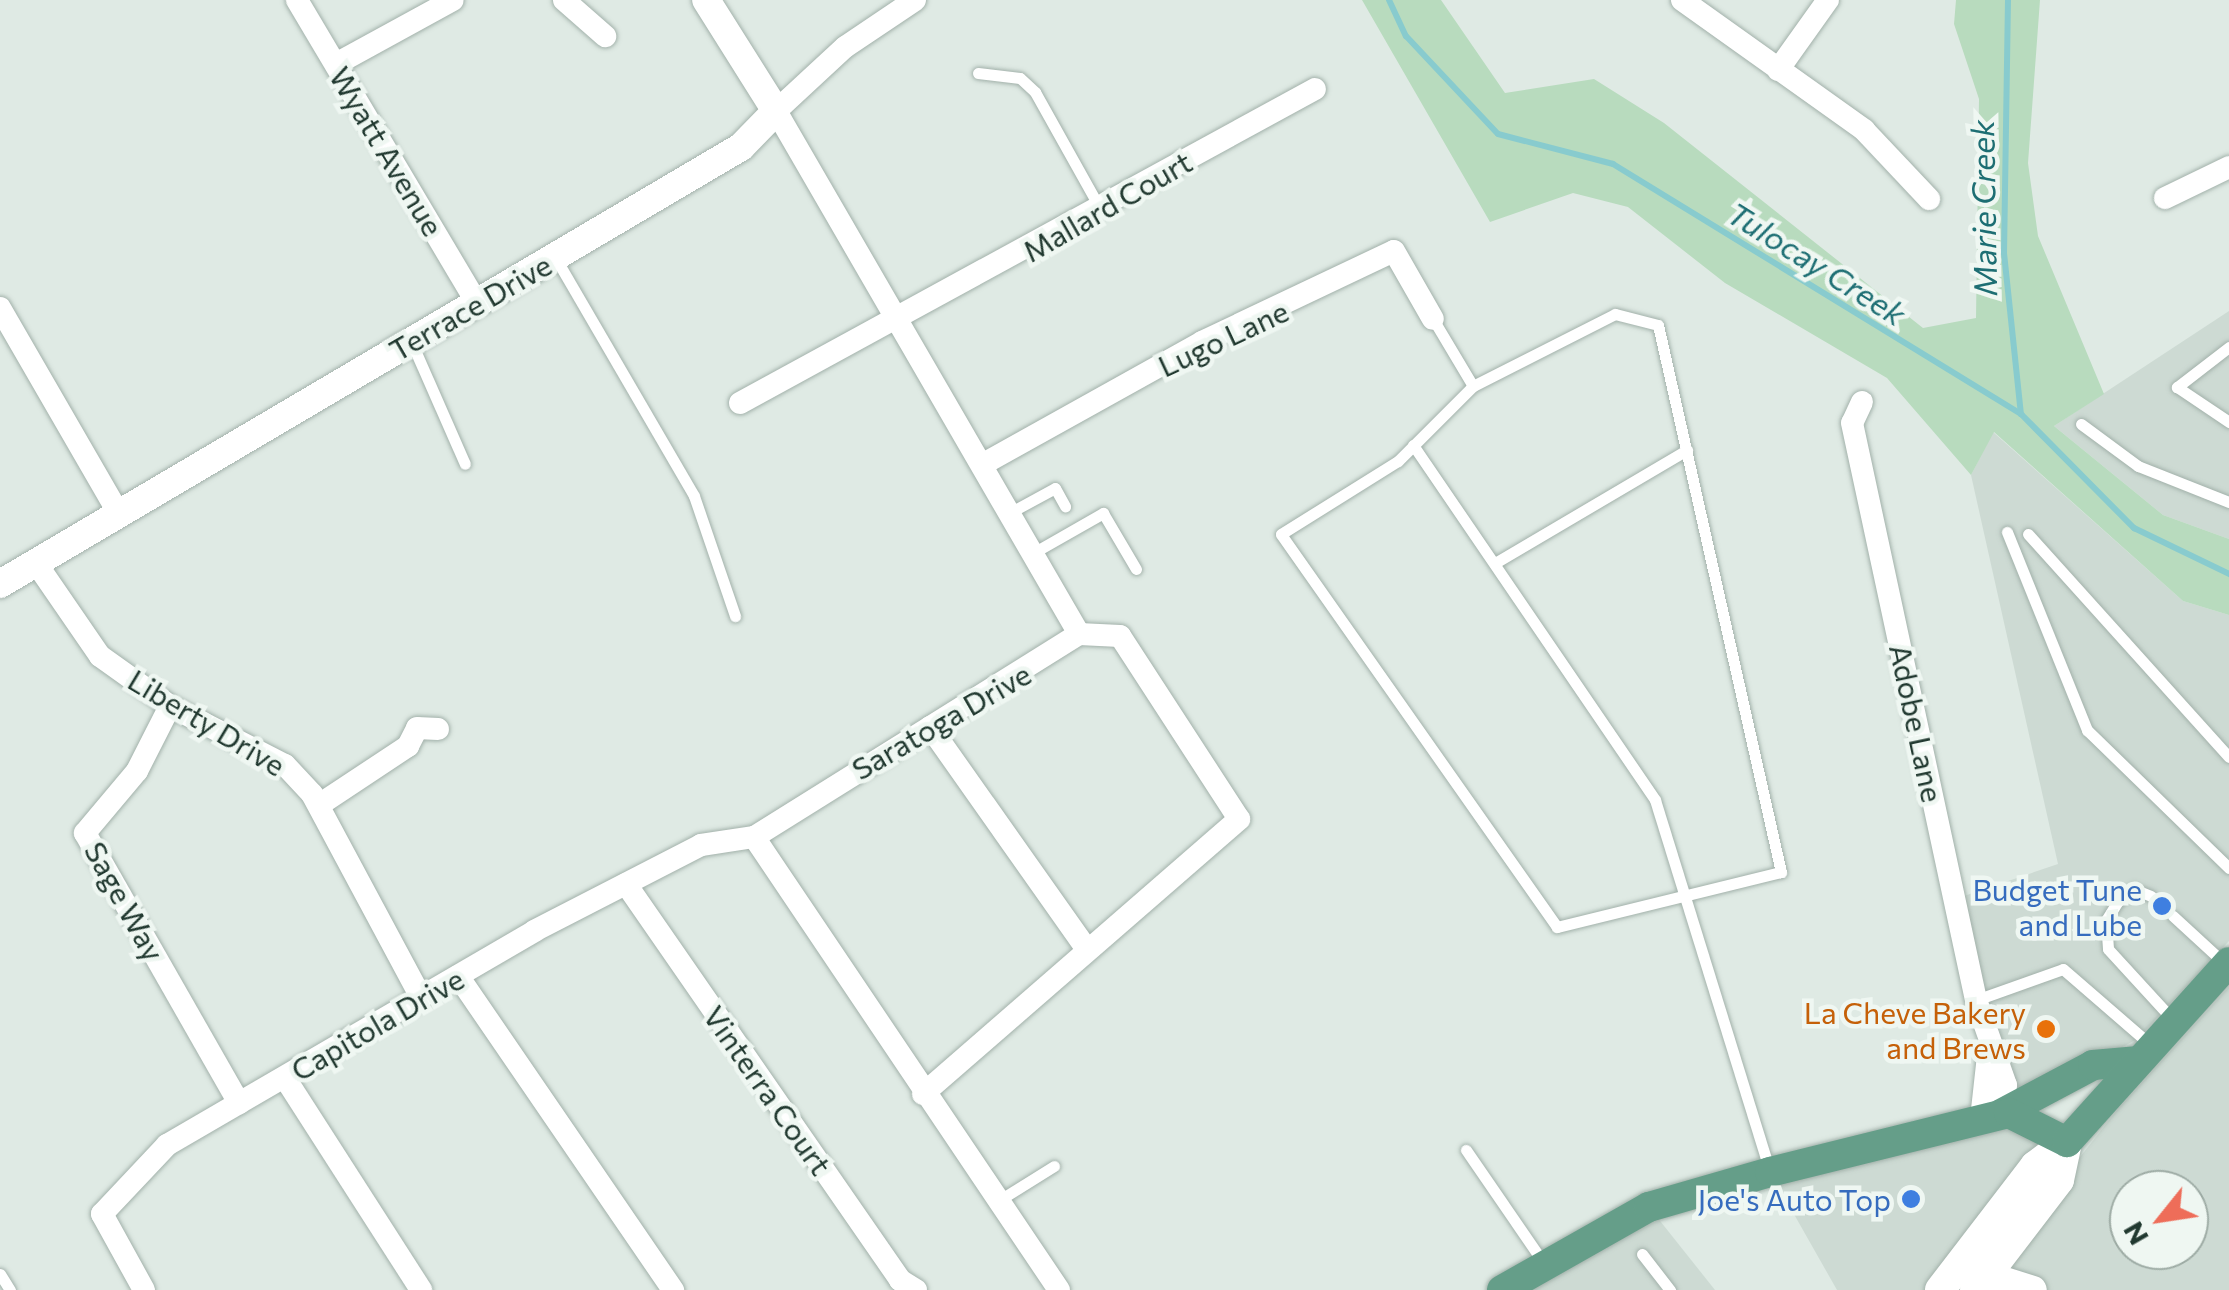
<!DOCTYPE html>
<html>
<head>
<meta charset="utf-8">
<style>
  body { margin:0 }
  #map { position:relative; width:2229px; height:1290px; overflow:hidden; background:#dfeae4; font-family:Commissioner,sans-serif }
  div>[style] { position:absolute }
  .built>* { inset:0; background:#cddad3 }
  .green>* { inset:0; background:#b8dbbe }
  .stream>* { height:6px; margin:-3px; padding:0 3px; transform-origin:3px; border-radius:3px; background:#88cbce }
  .roads { filter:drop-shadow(0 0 2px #a2b1aa) drop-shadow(0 0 2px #a2b1aa) }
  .service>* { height:11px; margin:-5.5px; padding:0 5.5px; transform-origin:5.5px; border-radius:5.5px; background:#fff }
  .minor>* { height:22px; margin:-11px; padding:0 11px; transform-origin:11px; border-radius:11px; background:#fff }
  .tertiary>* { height:28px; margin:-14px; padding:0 14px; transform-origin:14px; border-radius:14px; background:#fff }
  .secondary>* { height:30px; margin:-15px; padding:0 15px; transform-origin:15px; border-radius:15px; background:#fff }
  .primary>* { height:30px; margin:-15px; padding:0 15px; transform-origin:15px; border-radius:15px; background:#659e89 }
  .dots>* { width:28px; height:28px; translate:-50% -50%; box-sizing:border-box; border:5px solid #eff7f2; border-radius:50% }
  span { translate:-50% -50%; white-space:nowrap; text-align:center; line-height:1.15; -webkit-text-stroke:9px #eff7f2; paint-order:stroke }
  .street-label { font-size:30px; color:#213930 }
  .shop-label { font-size:30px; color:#366cbe }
  .right { translate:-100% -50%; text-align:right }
  .food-label { font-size:30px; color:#c56008 }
  .water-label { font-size:32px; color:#1d6e73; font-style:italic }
  .north { position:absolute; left:2109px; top:1170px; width:100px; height:100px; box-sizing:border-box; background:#eff7f2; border:2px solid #9daba4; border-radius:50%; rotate:240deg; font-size:28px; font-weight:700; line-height:40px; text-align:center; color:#213930 }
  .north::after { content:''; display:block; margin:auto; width:35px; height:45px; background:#ee6d59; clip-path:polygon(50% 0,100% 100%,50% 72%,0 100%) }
</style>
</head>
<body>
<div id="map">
  <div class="built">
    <div style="clip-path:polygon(2229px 311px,2229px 539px,2163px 515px,2054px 426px)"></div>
    <div style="clip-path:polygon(1993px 432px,2183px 601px,2229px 615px,2229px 941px,2137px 1039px,2005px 1112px,2060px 1135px,1940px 1290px,1837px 1290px,1770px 1172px,2001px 1114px,1955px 899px,2058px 864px,1971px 475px)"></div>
    <div style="clip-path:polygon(evenodd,2229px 987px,2229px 1290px,1975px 1290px,2118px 1109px,2229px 987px,2129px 1190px,2189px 1190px,2189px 1250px,2129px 1250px,2129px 1190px)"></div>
    <div style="clip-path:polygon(1649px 1207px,1715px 1290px,1502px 1290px)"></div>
  </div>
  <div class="green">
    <div style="clip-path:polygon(1362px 0,1441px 0,1505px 93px,1594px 79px,1664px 123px,1923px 328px,1976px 318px,1979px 99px,1954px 24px,1956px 0,2040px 0,2028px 163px,2038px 236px,2104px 394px,2054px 426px,2163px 515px,2229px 539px,2229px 615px,2183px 601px,1994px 432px,1971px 475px,1887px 378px,1725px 283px,1628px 207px,1573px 193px,1490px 222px)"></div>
  </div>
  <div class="stream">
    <div style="left:1389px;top:0;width:40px;rotate:65deg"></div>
    <div style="left:1406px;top:36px;width:134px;rotate:46.8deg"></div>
    <div style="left:1498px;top:134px;width:119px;rotate:14.6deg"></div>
    <div style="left:1613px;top:164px;width:479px;rotate:31.5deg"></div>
    <div style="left:2021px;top:414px;width:161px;rotate:45.3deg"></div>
    <div style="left:2134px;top:528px;width:106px;rotate:25.8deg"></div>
    <div style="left:2008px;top:0;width:253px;rotate:90.9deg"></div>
    <div style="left:2004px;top:253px;width:162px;rotate:84deg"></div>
  </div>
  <div class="roads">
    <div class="service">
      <div style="left:978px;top:73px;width:42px;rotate:6.8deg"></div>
      <div style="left:1020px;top:78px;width:21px;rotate:43deg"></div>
      <div style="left:1035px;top:92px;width:135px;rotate:60.8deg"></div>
      <div style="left:555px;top:257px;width:276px;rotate:59.8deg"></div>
      <div style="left:694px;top:496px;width:127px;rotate:71.1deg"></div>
      <div style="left:1615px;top:314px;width:44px;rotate:14.3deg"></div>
      <div style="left:1658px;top:325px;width:561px;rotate:77.33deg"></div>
      <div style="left:1781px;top:872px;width:231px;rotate:166.2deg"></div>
      <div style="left:1557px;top:927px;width:480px;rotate:-125.1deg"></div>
      <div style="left:1281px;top:534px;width:138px;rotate:-32deg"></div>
      <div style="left:1398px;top:461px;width:106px;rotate:-45deg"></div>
      <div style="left:1473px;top:386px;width:159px;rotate:-26.9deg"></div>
      <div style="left:1433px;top:319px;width:78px;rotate:59.2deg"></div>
      <div style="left:411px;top:341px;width:134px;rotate:66.3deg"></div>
      <div style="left:2229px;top:347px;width:66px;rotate:142.4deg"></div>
      <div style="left:2177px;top:387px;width:63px;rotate:33.9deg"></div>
      <div style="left:2081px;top:424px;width:71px;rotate:36.4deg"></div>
      <div style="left:2138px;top:466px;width:98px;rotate:21.6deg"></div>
      <div style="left:1413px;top:445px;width:430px;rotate:55.7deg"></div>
      <div style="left:1655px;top:800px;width:389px;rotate:72.8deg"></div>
      <div style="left:1011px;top:512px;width:50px;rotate:-28.6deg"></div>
      <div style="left:1055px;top:488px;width:21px;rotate:61deg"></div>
      <div style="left:2007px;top:532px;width:214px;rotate:68deg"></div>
      <div style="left:2087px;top:730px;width:198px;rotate:44.2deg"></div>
      <div style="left:2028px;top:534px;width:300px;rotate:48deg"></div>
      <div style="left:1033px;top:553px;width:81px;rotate:-29.7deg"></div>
      <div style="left:1103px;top:513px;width:65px;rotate:59.5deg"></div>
      <div style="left:1495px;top:563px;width:223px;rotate:-30.5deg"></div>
      <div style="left:2151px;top:896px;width:18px;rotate:-158deg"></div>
      <div style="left:2134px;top:889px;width:20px;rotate:143deg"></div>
      <div style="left:2118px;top:901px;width:22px;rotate:122deg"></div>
      <div style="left:2106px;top:920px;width:29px;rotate:86deg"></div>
      <div style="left:2108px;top:949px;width:98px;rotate:47.5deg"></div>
      <div style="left:2173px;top:916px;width:68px;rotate:42.6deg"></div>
      <div style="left:1976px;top:1000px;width:92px;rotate:-19.6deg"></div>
      <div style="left:2063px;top:969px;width:118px;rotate:40.9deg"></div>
      <div style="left:1466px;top:1150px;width:136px;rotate:55.5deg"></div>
      <div style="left:998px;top:1201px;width:66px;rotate:-32deg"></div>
      <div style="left:1642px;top:1254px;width:46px;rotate:52.1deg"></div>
      <div style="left:0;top:1274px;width:19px;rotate:58deg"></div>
    </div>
    <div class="minor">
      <div style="left:297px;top:0;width:352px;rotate:59.3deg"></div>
      <div style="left:564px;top:0;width:55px;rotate:41.3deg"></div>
      <div style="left:915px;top:0;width:84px;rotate:146.1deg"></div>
      <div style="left:845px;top:47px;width:94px;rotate:137.2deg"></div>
      <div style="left:776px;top:111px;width:604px;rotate:59.91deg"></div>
      <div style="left:1079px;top:634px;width:383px;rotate:148deg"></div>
      <div style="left:754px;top:837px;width:546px;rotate:56.05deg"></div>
      <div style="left:1682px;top:0;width:224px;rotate:35.5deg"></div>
      <div style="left:1864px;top:130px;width:95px;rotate:46.7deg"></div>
      <div style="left:336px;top:64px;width:133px;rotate:-28.7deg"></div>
      <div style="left:1778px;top:70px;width:86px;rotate:-54.5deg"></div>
      <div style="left:2165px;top:198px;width:71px;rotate:-25.8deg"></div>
      <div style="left:0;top:308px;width:238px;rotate:60deg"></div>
      <div style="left:1862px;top:402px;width:23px;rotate:115deg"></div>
      <div style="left:1852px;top:423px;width:590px;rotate:77.87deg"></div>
      <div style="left:1976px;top:1000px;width:90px;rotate:70.6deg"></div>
      <div style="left:2006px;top:1085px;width:29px;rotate:100deg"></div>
      <div style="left:740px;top:403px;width:655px;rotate:-28.64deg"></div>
      <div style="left:985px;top:463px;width:248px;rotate:-29.1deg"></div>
      <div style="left:1202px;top:342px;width:212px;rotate:-25.4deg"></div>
      <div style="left:1394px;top:251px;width:78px;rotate:60.2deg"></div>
      <div style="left:36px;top:563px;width:113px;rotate:55.5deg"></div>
      <div style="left:100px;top:656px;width:86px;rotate:35.5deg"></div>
      <div style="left:170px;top:706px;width:129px;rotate:27.2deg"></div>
      <div style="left:285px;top:765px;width:40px;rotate:47deg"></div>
      <div style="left:312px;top:794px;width:230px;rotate:61.8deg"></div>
      <div style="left:170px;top:706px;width:73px;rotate:116.9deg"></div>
      <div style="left:137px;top:771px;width:81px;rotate:130deg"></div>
      <div style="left:85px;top:833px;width:311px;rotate:60.3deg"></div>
      <div style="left:930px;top:727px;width:267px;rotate:54.8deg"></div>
      <div style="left:319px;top:805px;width:107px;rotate:-33.5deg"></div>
      <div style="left:408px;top:746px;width:20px;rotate:-63deg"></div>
      <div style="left:417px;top:728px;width:21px;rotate:3deg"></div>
      <div style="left:626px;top:884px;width:482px;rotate:55.3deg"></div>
      <div style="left:900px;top:1280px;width:19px;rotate:32deg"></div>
      <div style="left:458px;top:976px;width:381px;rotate:55.6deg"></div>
      <div style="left:285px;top:1078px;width:252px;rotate:57.3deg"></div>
      <div style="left:923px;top:1094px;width:419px;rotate:-41deg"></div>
      <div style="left:1239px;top:819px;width:218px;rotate:-123deg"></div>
      <div style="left:1120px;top:636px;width:41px;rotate:-177.2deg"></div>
      <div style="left:1981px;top:1119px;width:73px;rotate:-83.7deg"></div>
      <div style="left:144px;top:1290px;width:87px;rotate:-118.9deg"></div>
      <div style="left:102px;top:1214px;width:95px;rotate:-46.7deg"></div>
      <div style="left:167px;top:1145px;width:425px;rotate:-30.2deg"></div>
      <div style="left:534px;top:931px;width:188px;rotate:-27.2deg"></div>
      <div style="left:701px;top:845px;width:54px;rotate:-8.6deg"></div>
    </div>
    <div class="tertiary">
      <div style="left:0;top:584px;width:860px;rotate:-30.53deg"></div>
      <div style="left:741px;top:147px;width:50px;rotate:-45.8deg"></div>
      <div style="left:776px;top:111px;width:131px;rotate:-122.2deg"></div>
      <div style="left:1986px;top:1275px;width:49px;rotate:17.7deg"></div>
    </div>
    <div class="secondary">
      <div style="left:1940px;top:1290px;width:156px;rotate:-52.5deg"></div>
      <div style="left:2035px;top:1166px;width:40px;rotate:-37deg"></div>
      <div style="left:1975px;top:1290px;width:138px;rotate:-52.6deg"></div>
      <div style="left:2059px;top:1180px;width:39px;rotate:-78deg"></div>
    </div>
    <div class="primary">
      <div style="left:2001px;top:1114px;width:104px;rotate:-28deg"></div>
      <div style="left:2093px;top:1065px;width:46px;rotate:-5deg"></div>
      <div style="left:1502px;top:1290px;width:169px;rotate:-29.5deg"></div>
      <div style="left:1649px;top:1207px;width:126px;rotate:-16.1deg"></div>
      <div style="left:1770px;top:1172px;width:246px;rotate:-13.9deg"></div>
      <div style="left:2009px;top:1113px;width:65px;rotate:26.6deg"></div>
      <div style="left:2067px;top:1142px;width:242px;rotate:-48deg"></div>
    </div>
  </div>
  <div class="dots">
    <div style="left:2162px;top:906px;background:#3f7fe0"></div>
    <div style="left:2046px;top:1029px;background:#e8710a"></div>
    <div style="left:1911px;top:1199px;background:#3f7fe0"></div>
  </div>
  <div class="street-label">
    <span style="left:387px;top:151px;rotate:59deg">Wyatt Avenue</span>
    <span style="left:1107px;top:206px;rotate:-30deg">Mallard Court</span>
    <span style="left:470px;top:307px;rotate:-30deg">Terrace Drive</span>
    <span style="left:1223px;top:338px;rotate:-25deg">Lugo Lane</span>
    <span style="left:941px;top:721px;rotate:-30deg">Saratoga Drive</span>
    <span style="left:207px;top:722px;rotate:31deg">Liberty Drive</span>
    <span style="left:1917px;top:723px;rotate:78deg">Adobe Lane</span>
    <span style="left:125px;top:901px;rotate:61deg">Sage Way</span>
    <span style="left:377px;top:1024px;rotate:-30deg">Capitola Drive</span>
    <span style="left:768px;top:1090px;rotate:55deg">Vinterra Court</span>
  </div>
  <div class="shop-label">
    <span class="right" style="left:2142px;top:906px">Budget Tune<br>and Lube</span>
    <span class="right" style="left:1891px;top:1199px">Joe's Auto Top</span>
  </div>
  <div class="food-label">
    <span class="right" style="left:2026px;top:1029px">La Cheve Bakery<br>and Brews</span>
  </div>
  <div class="water-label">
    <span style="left:1983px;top:208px;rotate:-91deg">Marie Creek</span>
    <span style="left:1817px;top:263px;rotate:32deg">Tulocay Creek</span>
  </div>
  <div class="north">N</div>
</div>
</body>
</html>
